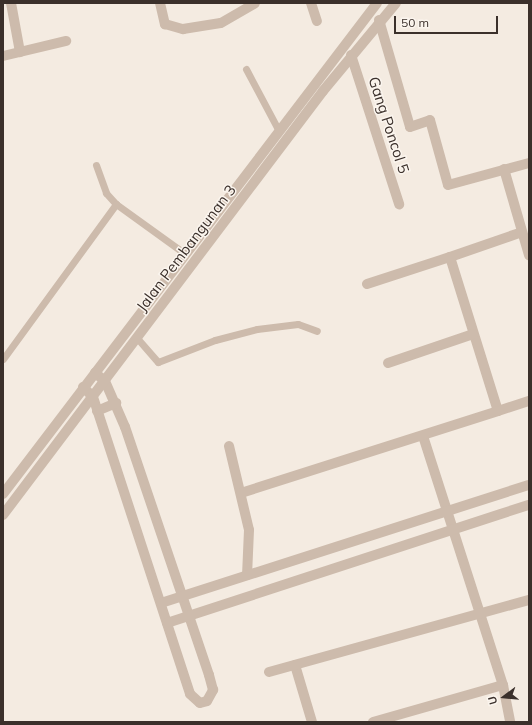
<!DOCTYPE html>
<html>
<head>
<meta charset="utf-8">
<style>
  body { margin:0 }
  #map { position:relative; width:532px; height:725px; overflow:hidden; background:#f4ebe1; font-family:Mulish,sans-serif }
  div>[style] { position:absolute }
  .service>* { height:7px; margin:-3.5px; padding:0 3.5px; transform-origin:3.5px; border-radius:3.5px; background:#cdbbac }
  .minor>* { height:10px; margin:-5px; padding:0 5px; transform-origin:5px; border-radius:5px; background:#cdbbac }
  .tertiary>* { height:10px; margin:-5px; padding:0 5px; transform-origin:5px; border-radius:5px; background:#cdbbac }
  span { translate:-50% -50%; white-space:nowrap; text-align:center; line-height:1.15; -webkit-text-stroke:3px #fbf5ee; paint-order:stroke }
  .street-label { font-size:15px; color:#3b302b }
  .frame { position:absolute; inset:0; border:4px solid #3b302b; pointer-events:none }
  .north { position:absolute; left:484px; top:677px; width:40px; height:40px; -webkit-text-stroke:3px #fbf5ee; paint-order:stroke; rotate:254deg; font-size:11px; font-weight:700; line-height:16px; text-align:center; color:#3b302b }
  .north::after { content:''; display:block; margin:auto; width:14px; height:18px; background:#3b302b; clip-path:polygon(50% 0,100% 100%,50% 72%,0 100%) }
  .scale { position:absolute; left:394px; top:16px; width:104px; height:18px; box-sizing:border-box; border:2px solid #3b302b; border-top:0; padding-left:5px; font-size:12px; line-height:14px; white-space:nowrap; color:#3b302b; -webkit-text-stroke:3px #fbf5ee; paint-order:stroke }
</style>
</head>
<body>
<div id="map">
  <div class="service">
    <div style="left:246px;top:69px;width:70px;rotate:62deg"></div>
    <div style="left:96px;top:165px;width:30px;rotate:70deg"></div>
    <div style="left:106px;top:193px;width:15px;rotate:48deg"></div>
    <div style="left:116px;top:204px;width:84px;rotate:35.8deg"></div>
    <div style="left:137px;top:338px;width:32px;rotate:49deg"></div>
    <div style="left:158px;top:362px;width:61px;rotate:-21.1deg"></div>
    <div style="left:215px;top:340px;width:43px;rotate:-14.7deg"></div>
    <div style="left:257px;top:329px;width:41px;rotate:-7deg"></div>
    <div style="left:298px;top:324px;width:20px;rotate:20deg"></div>
    <div style="left:3px;top:359px;width:192px;rotate:-53.9deg"></div>
  </div>
  <div class="minor">
    <div style="left:11px;top:3px;width:50px;rotate:79.6deg"></div>
    <div style="left:160px;top:3px;width:22px;rotate:77deg"></div>
    <div style="left:165px;top:24px;width:19px;rotate:16deg"></div>
    <div style="left:183px;top:29px;width:38px;rotate:-9deg"></div>
    <div style="left:221px;top:23px;width:39px;rotate:-30deg"></div>
    <div style="left:311px;top:3px;width:19px;rotate:72deg"></div>
    <div style="left:379px;top:20px;width:111px;rotate:73.8deg"></div>
    <div style="left:410px;top:127px;width:21px;rotate:-19deg"></div>
    <div style="left:430px;top:120px;width:67px;rotate:74.5deg"></div>
    <div style="left:448px;top:185px;width:84px;rotate:-15.2deg"></div>
    <div style="left:351px;top:55px;width:157px;rotate:72.1deg"></div>
    <div style="left:3px;top:56px;width:65px;rotate:-13.4deg"></div>
    <div style="left:504px;top:169px;width:90px;rotate:73.8deg"></div>
    <div style="left:450px;top:257px;width:76px;rotate:-19.1deg"></div>
    <div style="left:367px;top:284px;width:87px;rotate:-18deg"></div>
    <div style="left:450px;top:257px;width:161px;rotate:72.7deg"></div>
    <div style="left:498px;top:411px;width:33px;rotate:-18deg"></div>
    <div style="left:388px;top:363px;width:90px;rotate:-18.8deg"></div>
    <div style="left:83px;top:387px;width:14px;rotate:45deg"></div>
    <div style="left:93px;top:397px;width:312px;rotate:71.9deg"></div>
    <div style="left:190px;top:694px;width:13px;rotate:42deg"></div>
    <div style="left:200px;top:703px;width:7px;rotate:-16deg"></div>
    <div style="left:207px;top:701px;width:13px;rotate:-61deg"></div>
    <div style="left:213px;top:690px;width:16px;rotate:-105deg"></div>
    <div style="left:209px;top:675px;width:262px;rotate:-108.7deg"></div>
    <div style="left:125px;top:427px;width:50px;rotate:-113.5deg"></div>
    <div style="left:105px;top:381px;width:13px;rotate:-141deg"></div>
    <div style="left:97px;top:411px;width:21px;rotate:-23deg"></div>
    <div style="left:423px;top:436px;width:262px;rotate:72.2deg"></div>
    <div style="left:503px;top:685px;width:38px;rotate:79deg"></div>
    <div style="left:229px;top:446px;width:86px;rotate:76.6deg"></div>
    <div style="left:249px;top:530px;width:45px;rotate:92.5deg"></div>
    <div style="left:241px;top:493px;width:270px;rotate:-17.7deg"></div>
    <div style="left:161px;top:603px;width:386px;rotate:-17.8deg"></div>
    <div style="left:167px;top:623px;width:381px;rotate:-18.1deg"></div>
    <div style="left:295px;top:665px;width:59px;rotate:73.4deg"></div>
    <div style="left:269px;top:672px;width:270px;rotate:-15.5deg"></div>
    <div style="left:373px;top:722px;width:135px;rotate:-15.9deg"></div>
  </div>
  <div class="tertiary">
    <div style="left:3px;top:494px;width:617px;rotate:-52.7deg"></div>
    <div style="left:3px;top:515px;width:531px;rotate:-52.96deg"></div>
    <div style="left:323px;top:91px;width:114px;rotate:-50.3deg"></div>
  </div>
  <div class="street-label">
    <span style="left:389px;top:125px;rotate:72deg">Gang Poncol 5</span>
    <span style="left:186px;top:248px;rotate:-53deg">Jalan Pembangunan 3</span>
  </div>
  <div class="frame"></div>
  <div class="north">U</div>
  <div class="scale">50 m</div>
</div>
</body>
</html>
